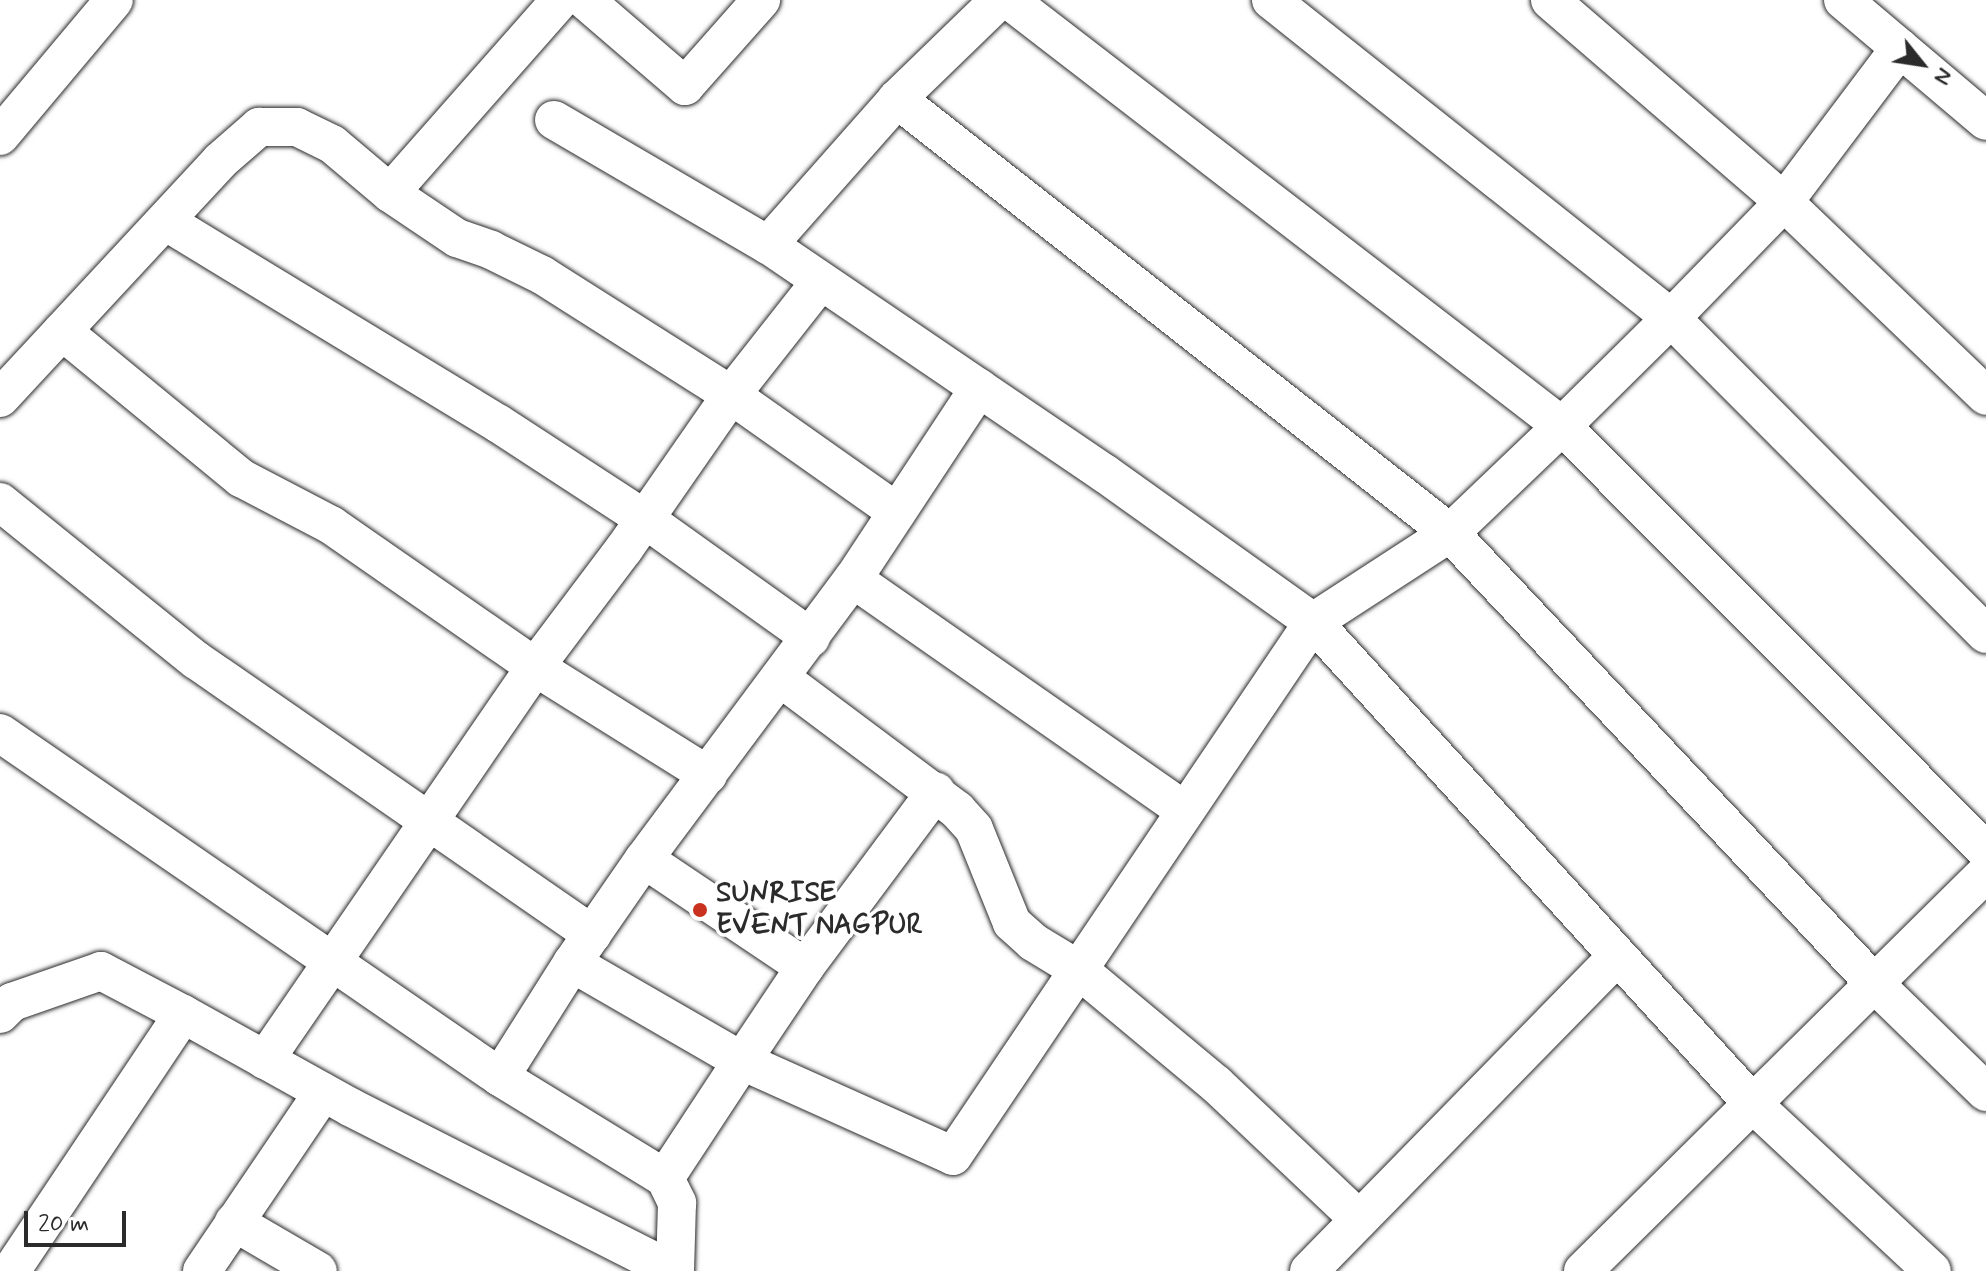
<!DOCTYPE html>
<html>
<head>
<meta charset="utf-8">
<style>
  body { margin:0 }
  #map { position:relative; width:1986px; height:1271px; overflow:hidden; background:#fff; font-family:Mynerve,sans-serif }
  div>[style] { position:absolute }
  .roads { filter:drop-shadow(0 0 2px #2b2b2b) drop-shadow(0 0 2px #2b2b2b) }
  .minor>* { height:38px; margin:-19px; padding:0 19px; transform-origin:19px; border-radius:19px; background:#fff }
  .dots>* { width:22px; height:22px; translate:-50% -50%; box-sizing:border-box; border:4px solid #fff; border-radius:50% }
  span { translate:-50% -50%; white-space:nowrap; text-align:center; line-height:1.15; -webkit-text-stroke:7px #fff; paint-order:stroke }
  .poi-label { font-size:28px; color:#2b2b2b; font-weight:700 }
  .left { translate:0 -50%; text-align:left }
  .north { position:absolute; left:1882px; top:24px; width:80px; height:80px; -webkit-text-stroke:6px #fff; paint-order:stroke; rotate:120deg; font-size:22px; font-weight:700; line-height:32px; text-align:center; color:#2b2b2b }
  .north::after { content:''; display:block; margin:auto; width:28px; height:36px; background:#2b2b2b; clip-path:polygon(50% 0,100% 100%,50% 72%,0 100%) }
  .scale { position:absolute; left:24px; top:1211px; width:102px; height:36px; box-sizing:border-box; border:4px solid #2b2b2b; border-top:0; padding-left:10px; font-size:24px; line-height:28px; white-space:nowrap; color:#2b2b2b; -webkit-text-stroke:6px #fff; paint-order:stroke }
</style>
</head>
<body>
<div id="map">
  <div class="roads">
    <div class="minor">
      <div style="left:585px;top:0;width:132px;rotate:40.7deg"></div>
      <div style="left:685px;top:86px;width:115px;rotate:-48.5deg"></div>
      <div style="left:1009px;top:0;width:698px;rotate:37.61deg"></div>
      <div style="left:1562px;top:426px;width:155px;rotate:136.3deg"></div>
      <div style="left:1450px;top:533px;width:620px;rotate:46.7deg"></div>
      <div style="left:1875px;top:984px;width:155px;rotate:44.2deg"></div>
      <div style="left:1271px;top:0;width:511px;rotate:38.48deg"></div>
      <div style="left:1671px;top:318px;width:153px;rotate:135.3deg"></div>
      <div style="left:1562px;top:426px;width:600px;rotate:45.07deg"></div>
      <div style="left:1550px;top:0;width:309px;rotate:40.8deg"></div>
      <div style="left:1784px;top:202px;width:280px;rotate:43.8deg"></div>
      <div style="left:1843px;top:0;width:187px;rotate:40.2deg"></div>
      <div style="left:1900px;top:48px;width:193px;rotate:127deg"></div>
      <div style="left:1784px;top:202px;width:162px;rotate:134.2deg"></div>
      <div style="left:1671px;top:318px;width:446px;rotate:45.1deg"></div>
      <div style="left:897px;top:99px;width:703px;rotate:38.13deg"></div>
      <div style="left:1450px;top:533px;width:163px;rotate:147deg"></div>
      <div style="left:1313px;top:622px;width:654px;rotate:47.6deg"></div>
      <div style="left:1754px;top:1105px;width:243px;rotate:43deg"></div>
      <div style="left:554px;top:120px;width:248px;rotate:30.3deg"></div>
      <div style="left:0;top:136px;width:177px;rotate:-50deg"></div>
      <div style="left:390px;top:193px;width:257px;rotate:-48.6deg"></div>
      <div style="left:165px;top:221px;width:391px;rotate:31.3deg"></div>
      <div style="left:499px;top:424px;width:174px;rotate:33.1deg"></div>
      <div style="left:645px;top:519px;width:204px;rotate:35.6deg"></div>
      <div style="left:62px;top:331px;width:232px;rotate:39.4deg"></div>
      <div style="left:241px;top:478px;width:102px;rotate:27.6deg"></div>
      <div style="left:331px;top:525px;width:249px;rotate:34.8deg"></div>
      <div style="left:535px;top:667px;width:477px;rotate:124.5deg"></div>
      <div style="left:0;top:398px;width:323px;rotate:-47.1deg"></div>
      <div style="left:220px;top:161px;width:52px;rotate:-41.1deg"></div>
      <div style="left:259px;top:127px;width:38px"></div>
      <div style="left:297px;top:127px;width:39px;rotate:26deg"></div>
      <div style="left:332px;top:144px;width:76px;rotate:40.2deg"></div>
      <div style="left:390px;top:193px;width:81px;rotate:33.9deg"></div>
      <div style="left:457px;top:238px;width:36px;rotate:19deg"></div>
      <div style="left:491px;top:250px;width:57px;rotate:26.1deg"></div>
      <div style="left:542px;top:275px;width:224px;rotate:32.4deg"></div>
      <div style="left:731px;top:395px;width:203px;rotate:35.2deg"></div>
      <div style="left:0;top:502px;width:252px;rotate:38.9deg"></div>
      <div style="left:196px;top:660px;width:482px;rotate:34.7deg"></div>
      <div style="left:853px;top:579px;width:405px;rotate:34.9deg"></div>
      <div style="left:782px;top:679px;width:219px;rotate:36.8deg"></div>
      <div style="left:957px;top:810px;width:25px;rotate:48deg"></div>
      <div style="left:974px;top:829px;width:101px;rotate:68deg"></div>
      <div style="left:1012px;top:923px;width:28px;rotate:42deg"></div>
      <div style="left:1033px;top:942px;width:54px;rotate:31.3deg"></div>
      <div style="left:1079px;top:970px;width:178px;rotate:39.8deg"></div>
      <div style="left:1216px;top:1084px;width:197px;rotate:43.4deg"></div>
      <div style="left:0;top:733px;width:607px;rotate:34.53deg"></div>
      <div style="left:500px;top:1077px;width:193px;rotate:31.5deg"></div>
      <div style="left:665px;top:1178px;width:140px;rotate:-56.7deg"></div>
      <div style="left:742px;top:1061px;width:231px;rotate:24.2deg"></div>
      <div style="left:953px;top:1156px;width:644px;rotate:-56.01deg"></div>
      <div style="left:1313px;top:622px;width:257px;rotate:-144.5deg"></div>
      <div style="left:1104px;top:473px;width:406px;rotate:-145.8deg"></div>
      <div style="left:768px;top:245px;width:195px;rotate:-48.5deg"></div>
      <div style="left:897px;top:99px;width:142px;rotate:-44.1deg"></div>
      <div style="left:708px;top:775px;width:204px;rotate:-148deg"></div>
      <div style="left:535px;top:667px;width:148px;rotate:-53deg"></div>
      <div style="left:624px;top:549px;width:188px;rotate:-55.2deg"></div>
      <div style="left:731px;top:395px;width:144px;rotate:-51.8deg"></div>
      <div style="left:644px;top:859px;width:194px;rotate:33.9deg"></div>
      <div style="left:572px;top:963px;width:196px;rotate:30deg"></div>
      <div style="left:742px;top:1061px;width:113px;rotate:-56.2deg"></div>
      <div style="left:805px;top:967px;width:219px;rotate:-53.3deg"></div>
      <div style="left:0;top:1014px;width:17px;rotate:-45deg"></div>
      <div style="left:12px;top:1002px;width:94px;rotate:-19.2deg"></div>
      <div style="left:101px;top:971px;width:93px;rotate:27.7deg"></div>
      <div style="left:500px;top:1077px;width:135px;rotate:-57.7deg"></div>
      <div style="left:572px;top:963px;width:126px;rotate:-55.3deg"></div>
      <div style="left:644px;top:859px;width:349px;rotate:-53.3deg"></div>
      <div style="left:853px;top:579px;width:229px;rotate:-56.6deg"></div>
      <div style="left:665px;top:1178px;width:28px;rotate:64deg"></div>
      <div style="left:677px;top:1203px;width:68px;rotate:91.7deg"></div>
      <div style="left:234px;top:1222px;width:97px;rotate:30.3deg"></div>
      <div style="left:11px;top:1271px;width:309px;rotate:-56.2deg"></div>
      <div style="left:183px;top:1014px;width:191px;rotate:29.1deg"></div>
      <div style="left:350px;top:1107px;width:362px;rotate:26.9deg"></div>
      <div style="left:202px;top:1271px;width:216px;rotate:-55.9deg"></div>
      <div style="left:1309px;top:1271px;width:441px;rotate:-45.6deg"></div>
      <div style="left:1583px;top:1271px;width:566px;rotate:-44.64deg"></div>
    </div>
  </div>
  <div class="dots">
    <div style="left:700px;top:910px;background:#c8321e"></div>
  </div>
  <div class="poi-label">
    <span class="left" style="left:716px;top:910px">SUNRISE<br>EVENT NAGPUR</span>
  </div>
  <div class="north">N</div>
  <div class="scale">20 m</div>
</div>
</body>
</html>
